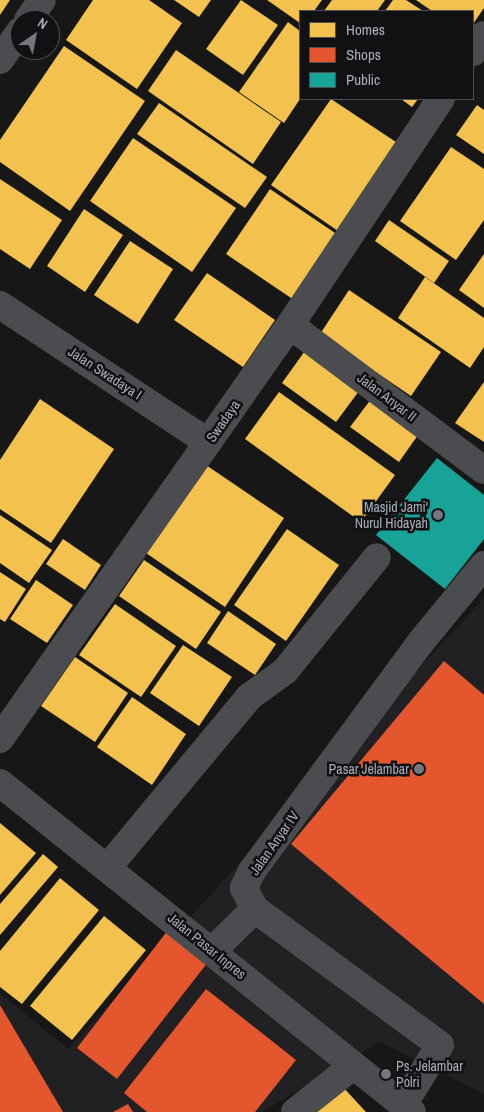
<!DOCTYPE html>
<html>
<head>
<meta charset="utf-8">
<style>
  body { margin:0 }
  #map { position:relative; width:484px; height:1112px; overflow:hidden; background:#171717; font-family:"Archivo Narrow",sans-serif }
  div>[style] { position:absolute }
  .built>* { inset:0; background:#212123 }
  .homes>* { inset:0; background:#f2c14e }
  .shops>* { inset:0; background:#e4572e }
  .public>* { inset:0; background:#17a398 }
  .minor>* { height:28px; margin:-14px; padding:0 14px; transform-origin:14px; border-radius:14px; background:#4b4c50 }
  .dots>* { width:14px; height:14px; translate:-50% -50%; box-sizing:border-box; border:2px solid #111113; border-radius:50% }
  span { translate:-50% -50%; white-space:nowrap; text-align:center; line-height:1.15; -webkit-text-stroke:5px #111113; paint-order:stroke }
  .street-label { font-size:14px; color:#a8adb8 }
  .poi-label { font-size:14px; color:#a8adb8 }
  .right { translate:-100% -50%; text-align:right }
  .left { translate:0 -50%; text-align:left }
  .legend { position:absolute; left:299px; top:10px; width:175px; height:90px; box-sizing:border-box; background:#111113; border:1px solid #4d4f55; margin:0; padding:6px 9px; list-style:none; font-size:15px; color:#a8adb8 }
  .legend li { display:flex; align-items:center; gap:10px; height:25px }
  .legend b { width:25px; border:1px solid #4d4f55 }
  .north { position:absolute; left:10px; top:10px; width:50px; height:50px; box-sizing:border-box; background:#111113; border:1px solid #4d4f55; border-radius:50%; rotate:33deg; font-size:14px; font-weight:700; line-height:20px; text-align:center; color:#a8adb8 }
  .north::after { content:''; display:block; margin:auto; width:18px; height:22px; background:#757880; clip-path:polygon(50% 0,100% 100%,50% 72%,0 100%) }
</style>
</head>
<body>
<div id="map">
  <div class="built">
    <div style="clip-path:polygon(484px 598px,484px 1094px,380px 1042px,262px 1112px,0 1112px,0 993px,68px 1049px)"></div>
  </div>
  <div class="homes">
    <div style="clip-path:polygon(0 0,10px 0,0 15px)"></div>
    <div style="clip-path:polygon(93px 0,149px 0,182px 23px,137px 89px,66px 40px)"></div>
    <div style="clip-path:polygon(174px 0,211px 0,199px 17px)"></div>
    <div style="clip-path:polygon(241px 0,278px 25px,243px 75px,206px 49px)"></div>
    <div style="clip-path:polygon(267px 0,322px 0,314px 11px,300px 11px,300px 23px)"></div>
    <div style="clip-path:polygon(332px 0,385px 0,377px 11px,324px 11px)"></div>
    <div style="clip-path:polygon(393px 0,406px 0,423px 11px,385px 11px)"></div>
    <div style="clip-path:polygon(416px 0,484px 0,484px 8px,473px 24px,473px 11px,432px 11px)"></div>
    <div style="clip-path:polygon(288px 22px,300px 31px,300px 99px,284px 123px,239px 92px)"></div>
    <div style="clip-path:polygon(64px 46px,145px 101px,70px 211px,0 162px,0 140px)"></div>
    <div style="clip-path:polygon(176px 50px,281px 122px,253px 164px,148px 91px)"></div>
    <div style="clip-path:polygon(331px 99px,402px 146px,341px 233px,271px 185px)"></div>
    <div style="clip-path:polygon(401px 99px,418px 99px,412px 107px)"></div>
    <div style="clip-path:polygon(159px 103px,267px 177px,245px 208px,137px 134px)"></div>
    <div style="clip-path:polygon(477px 105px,484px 110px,484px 154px,456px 135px)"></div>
    <div style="clip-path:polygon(133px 138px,236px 208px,192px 272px,90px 201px)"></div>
    <div style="clip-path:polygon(451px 147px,484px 169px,484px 220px,456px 260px,400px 221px)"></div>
    <div style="clip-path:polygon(0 179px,62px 220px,30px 269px,0 249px)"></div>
    <div style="clip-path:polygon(270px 189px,338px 235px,294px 300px,226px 254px)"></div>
    <div style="clip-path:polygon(84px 209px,123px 235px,85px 292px,47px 266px)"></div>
    <div style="clip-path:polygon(389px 220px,449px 261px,434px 283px,375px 241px)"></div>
    <div style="clip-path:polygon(130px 241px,173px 269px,138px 324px,94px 295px)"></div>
    <div style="clip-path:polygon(484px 254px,484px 308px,459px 290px)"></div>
    <div style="clip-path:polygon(207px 273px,275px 320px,243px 367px,174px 320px)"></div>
    <div style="clip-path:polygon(425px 277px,484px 318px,484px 347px,470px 368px,398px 318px)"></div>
    <div style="clip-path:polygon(349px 290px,441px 352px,411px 396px,320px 334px)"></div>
    <div style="clip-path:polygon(307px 348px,362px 387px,336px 422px,282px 383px)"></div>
    <div style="clip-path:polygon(484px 382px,484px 442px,455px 423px)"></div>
    <div style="clip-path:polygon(279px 392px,395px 475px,361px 522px,245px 439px)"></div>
    <div style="clip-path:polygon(375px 394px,423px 428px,399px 462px,350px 427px)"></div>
    <div style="clip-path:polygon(40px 399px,114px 449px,51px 543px,0 509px,0 460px)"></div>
    <div style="clip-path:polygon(203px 463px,284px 518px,225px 607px,143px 551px)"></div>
    <div style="clip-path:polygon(0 515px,52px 550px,29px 583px,0 563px)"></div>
    <div style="clip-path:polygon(287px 529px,339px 565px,286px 641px,234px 605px)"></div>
    <div style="clip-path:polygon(63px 539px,101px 565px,85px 590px,46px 564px)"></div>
    <div style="clip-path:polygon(144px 560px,221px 612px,196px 649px,119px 596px)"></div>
    <div style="clip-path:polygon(0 572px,26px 589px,5px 622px,0 619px)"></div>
    <div style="clip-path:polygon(36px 580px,73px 605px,47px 643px,10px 619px)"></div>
    <div style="clip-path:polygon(115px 604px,176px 646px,141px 697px,79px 655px)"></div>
    <div style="clip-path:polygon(228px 611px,276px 644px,255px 675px,207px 643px)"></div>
    <div style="clip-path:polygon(183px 645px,232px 677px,199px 726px,150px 693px)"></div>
    <div style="clip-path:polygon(75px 657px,128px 693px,95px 742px,41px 706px)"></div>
    <div style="clip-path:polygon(132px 697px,186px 734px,152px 785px,97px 747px)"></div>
    <div style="clip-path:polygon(0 823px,36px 853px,0 895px)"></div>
    <div style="clip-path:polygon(43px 854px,58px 867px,0 935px,0 904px)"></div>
    <div style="clip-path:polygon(60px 878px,99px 910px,22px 1004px,0 987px,0 951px)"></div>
    <div style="clip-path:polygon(104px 916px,146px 950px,72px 1040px,30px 1006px)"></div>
    <div style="clip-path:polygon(342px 1086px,366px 1112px,314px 1112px)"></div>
  </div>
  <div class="shops">
    <div style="clip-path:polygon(444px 661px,484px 695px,484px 1004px,291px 844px)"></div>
    <div style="clip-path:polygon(168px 930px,208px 962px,117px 1079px,77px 1048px)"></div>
    <div style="clip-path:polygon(206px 989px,296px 1060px,255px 1112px,147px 1112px,124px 1093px)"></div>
    <div style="clip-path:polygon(0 1005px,63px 1112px,0 1112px)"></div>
    <div style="clip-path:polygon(128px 1104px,133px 1112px,113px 1112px)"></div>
  </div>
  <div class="public">
    <div style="clip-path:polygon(437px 458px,484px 495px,484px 539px,445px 589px,376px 535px)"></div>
  </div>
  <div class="minor">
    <div style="left:28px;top:20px;width:24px;rotate:-55deg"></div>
    <div style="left:473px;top:52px;width:20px;rotate:-57deg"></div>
    <div style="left:0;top:60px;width:35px;rotate:-55deg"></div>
    <div style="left:0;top:305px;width:249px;rotate:33.4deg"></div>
    <div style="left:290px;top:325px;width:242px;rotate:36.8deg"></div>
    <div style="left:0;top:739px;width:505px;rotate:-54.99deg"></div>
    <div style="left:290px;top:325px;width:272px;rotate:-56.3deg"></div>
    <div style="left:0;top:783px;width:527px;rotate:38.61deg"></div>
    <div style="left:108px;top:867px;width:221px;rotate:-50.3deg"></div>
    <div style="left:249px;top:697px;width:44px;rotate:-35.8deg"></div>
    <div style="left:285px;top:671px;width:146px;rotate:-51.1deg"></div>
    <div style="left:213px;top:950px;width:59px;rotate:-44.3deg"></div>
    <div style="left:403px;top:1105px;width:70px;rotate:-58.3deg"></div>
    <div style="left:440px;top:1045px;width:230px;rotate:-143.7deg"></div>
    <div style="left:255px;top:909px;width:24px;rotate:-118deg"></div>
    <div style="left:244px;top:888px;width:19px;rotate:-65deg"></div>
    <div style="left:252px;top:871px;width:283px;rotate:-53.6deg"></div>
    <div style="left:420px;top:643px;width:101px;rotate:-50.6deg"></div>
    <div style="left:295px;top:1112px;width:74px;rotate:-38.4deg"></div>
  </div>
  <div class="dots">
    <div style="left:438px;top:515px;background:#757880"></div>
    <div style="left:419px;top:769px;background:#757880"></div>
    <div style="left:386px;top:1074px;background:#757880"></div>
  </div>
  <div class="street-label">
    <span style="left:105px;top:373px;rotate:33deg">Jalan Swadaya I</span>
    <span style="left:387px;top:397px;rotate:37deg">Jalan Anyar II</span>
    <span style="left:223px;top:421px;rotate:-55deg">Swadaya</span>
    <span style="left:274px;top:843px;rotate:-55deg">Jalan Anyar IV</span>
    <span style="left:207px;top:946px;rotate:39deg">Jalan Pasar Inpres</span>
  </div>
  <div class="poi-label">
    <span class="right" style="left:428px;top:515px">Masjid Jami'<br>Nurul Hidayah</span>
    <span class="right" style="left:409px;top:769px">Pasar Jelambar</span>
    <span class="left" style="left:396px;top:1074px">Ps. Jelambar<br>Polri</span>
  </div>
  <ul class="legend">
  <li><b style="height:14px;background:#f2c14e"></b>Homes</li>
  <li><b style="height:14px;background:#e4572e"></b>Shops</li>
  <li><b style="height:14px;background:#17a398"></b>Public</li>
  </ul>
  <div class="north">N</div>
</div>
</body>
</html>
